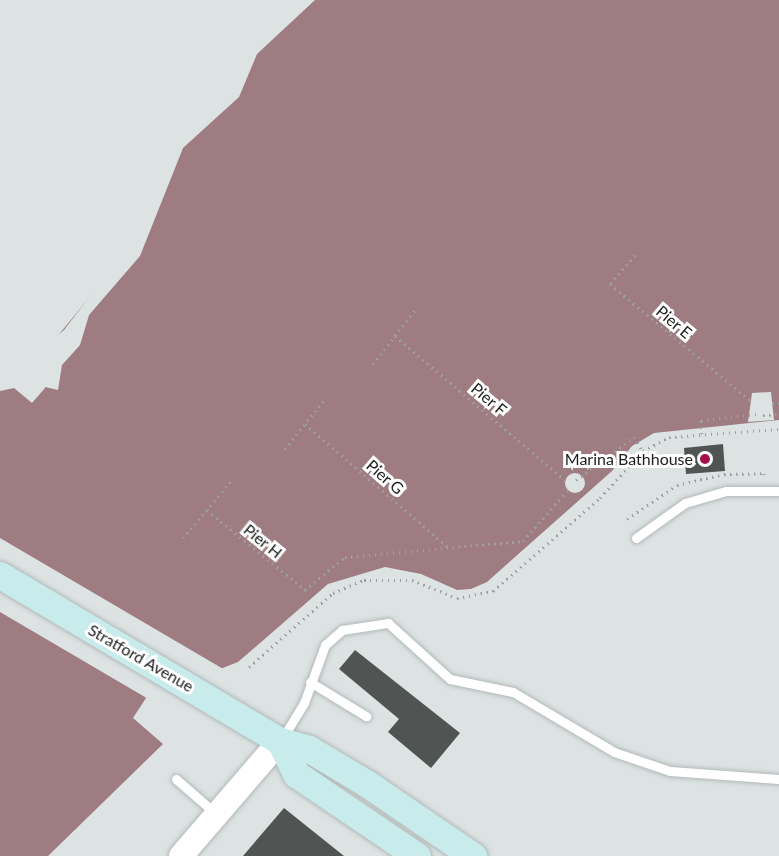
<!DOCTYPE html>
<html>
<head>
<meta charset="utf-8">
<style>
  body { margin:0 }
  #map { position:relative; width:779px; height:856px; overflow:hidden; background:#dde3e3; font-family:Lato,sans-serif }
  div>[style] { position:absolute }
  .water>* { inset:0; background:#9e7c82 }
  .pier>* { inset:0; background:#dde3e3 }
  .round { border-radius:50% }
  .building>* { inset:0; background:#505554 }
  .path>* { height:3px; margin-top:-1.5px; transform-origin:0; background:repeating-linear-gradient(90deg,#9ca1a1 0 1.5px,transparent 0 6px) }
  .roads { filter:drop-shadow(0 0 2px #b3b9b9) drop-shadow(0 0 2px #b3b9b9) }
  .service>* { height:9px; margin:-4.5px; padding:0 4.5px; transform-origin:4.5px; border-radius:4.5px; background:#fff }
  .tertiary>* { height:24px; margin:-12px; padding:0 12px; transform-origin:12px; border-radius:12px; background:#fff }
  .secondary>* { height:27px; margin:-13.5px; padding:0 13.5px; transform-origin:13.5px; border-radius:13.5px; background:#c8ebeb }
  .dots>* { width:16px; height:16px; translate:-50% -50%; box-sizing:border-box; border:3px solid #fff; border-radius:50% }
  span { translate:-50% -50%; white-space:nowrap; text-align:center; line-height:1.15; -webkit-text-stroke:6px #fff; paint-order:stroke }
  .street-label { font-size:16px; color:#1c1e1e }
  .poi-label { font-size:16px; color:#1c1e1e }
  .right { translate:-100% -50%; text-align:right }
</style>
</head>
<body>
<div id="map">
  <div class="water">
    <div style="clip-path:polygon(307px 0,779px 0,779px 420px,654px 433px,632px 446px,612px 471px,487px 582px,471px 589px,457px 590px,421px 574px,385px 567px,328px 584px,238px 662px,146px 698px,133px 718px,163px 744px,48px 856px,0 856px,0 391px,14px 388px,32px 403px,45px 388px,51px 344px,141px 235px,170px 157px,227px 98px,252px 64px,255px 50px)"></div>
  </div>
  <div class="pier">
    <div style="clip-path:polygon(303px 0,315px 0,257px 54px,239px 97px,183px 148px,140px 256px,89px 315px,80px 345px,62px 365px,58px 390px,45px 387px,40px 350px,64px 330px,138px 234px,168px 155px,189px 127px,225px 96px,250px 63px,252px 49px)"></div>
    <div style="clip-path:polygon(771px 392px,774px 420px,748px 422px,752px 393px)"></div>
    <div class="round" style="left:565px;top:473px;width:20px;height:20px"></div>
    <div style="clip-path:polygon(0 538px,225px 670px,150px 700px,0 612px)"></div>
  </div>
  <div class="building">
    <div style="clip-path:polygon(723px 444px,725px 471px,686px 474px,684px 448px)"></div>
    <div style="clip-path:polygon(355px 650px,460px 733px,431px 768px,388px 732px,399px 719px,339px 669px)"></div>
    <div style="clip-path:polygon(284px 808px,344px 856px,243px 856px)"></div>
  </div>
  <div class="path">
    <div style="left:635px;top:255px;width:38px;rotate:131deg"></div>
    <div style="left:610px;top:284px;width:185px;rotate:39.7deg"></div>
    <div style="left:395px;top:336px;width:226px;rotate:40.3deg"></div>
    <div style="left:373px;top:364px;width:70px;rotate:-52deg"></div>
    <div style="left:772px;top:403px;width:7px"></div>
    <div style="left:763px;top:415px;width:16px;rotate:-4deg"></div>
    <div style="left:305px;top:424px;width:190px;rotate:40.7deg"></div>
    <div style="left:702px;top:434px;width:14px;rotate:-94deg"></div>
    <div style="left:701px;top:420px;width:57px;rotate:-6deg"></div>
    <div style="left:285px;top:449px;width:63px;rotate:-51.5deg"></div>
    <div style="left:576px;top:480px;width:72px;rotate:-36.6deg"></div>
    <div style="left:634px;top:437px;width:15px;rotate:58deg"></div>
    <div style="left:207px;top:510px;width:127px;rotate:39.2deg"></div>
    <div style="left:305px;top:590px;width:52px;rotate:-39.5deg"></div>
    <div style="left:345px;top:557px;width:179px;rotate:-5.1deg"></div>
    <div style="left:523px;top:541px;width:67px;rotate:-48.7deg"></div>
    <div style="left:627px;top:519px;width:60px;rotate:-34.2deg"></div>
    <div style="left:677px;top:485px;width:48px;rotate:-13.2deg"></div>
    <div style="left:724px;top:474px;width:40px;rotate:-1.4deg"></div>
    <div style="left:764px;top:473px;width:5px;rotate:90deg"></div>
    <div style="left:183px;top:538px;width:75px;rotate:-49.9deg"></div>
    <div style="left:249px;top:667px;width:112px;rotate:-41.4deg"></div>
    <div style="left:333px;top:593px;width:34px;rotate:-23deg"></div>
    <div style="left:364px;top:580px;width:48px"></div>
    <div style="left:412px;top:580px;width:48px;rotate:21.8deg"></div>
    <div style="left:457px;top:598px;width:37px;rotate:-11deg"></div>
    <div style="left:493px;top:591px;width:142px;rotate:-41deg"></div>
    <div style="left:600px;top:498px;width:64px;rotate:-47.5deg"></div>
    <div style="left:643px;top:451px;width:30px;rotate:-28deg"></div>
    <div style="left:669px;top:437px;width:110px;rotate:-4.2deg"></div>
  </div>
  <div class="roads">
    <div class="service">
      <div style="left:636px;top:538px;width:60px;rotate:-35.5deg"></div>
      <div style="left:685px;top:503px;width:43px;rotate:-16.3deg"></div>
      <div style="left:726px;top:491px;width:53px"></div>
      <div style="left:310px;top:682px;width:66px;rotate:31.3deg"></div>
      <div style="left:282px;top:739px;width:42px;rotate:-58.6deg"></div>
      <div style="left:304px;top:703px;width:62px;rotate:-70.1deg"></div>
      <div style="left:325px;top:645px;width:23px;rotate:-41deg"></div>
      <div style="left:342px;top:630px;width:47px;rotate:-8.7deg"></div>
      <div style="left:388px;top:623px;width:84px;rotate:42.1deg"></div>
      <div style="left:450px;top:679px;width:64px;rotate:11.7deg"></div>
      <div style="left:513px;top:692px;width:117px;rotate:30.7deg"></div>
      <div style="left:614px;top:752px;width:59px;rotate:18.7deg"></div>
      <div style="left:670px;top:771px;width:109px;rotate:4.2deg"></div>
      <div style="left:176px;top:779px;width:52px;rotate:41.1deg"></div>
    </div>
    <div class="tertiary">
      <div style="left:181px;top:856px;width:152px;rotate:-49.3deg"></div>
    </div>
    <div class="secondary">
      <div style="left:0;top:575px;width:326px;rotate:30.7deg"></div>
      <div style="left:280px;top:741px;width:30px;rotate:15deg"></div>
      <div style="left:309px;top:749px;width:66px;rotate:30.8deg"></div>
      <div style="left:366px;top:783px;width:130px;rotate:34.3deg"></div>
      <div style="left:280px;top:741px;width:37px;rotate:64deg"></div>
      <div style="left:296px;top:774px;width:146px;rotate:34.1deg"></div>
    </div>
  </div>
  <div class="dots">
    <div style="left:705px;top:459px;background:#a5104b"></div>
  </div>
  <div class="street-label">
    <span style="left:674px;top:322px;rotate:40deg">Pier E</span>
    <span style="left:489px;top:399px;rotate:40deg">Pier F</span>
    <span style="left:385px;top:477px;rotate:41deg">Pier G</span>
    <span style="left:263px;top:541px;rotate:39deg">Pier H</span>
    <span style="left:141px;top:658px;rotate:30deg">Stratford Avenue</span>
  </div>
  <div class="poi-label">
    <span class="right" style="left:693px;top:459px">Marina Bathhouse</span>
  </div>
</div>
</body>
</html>
